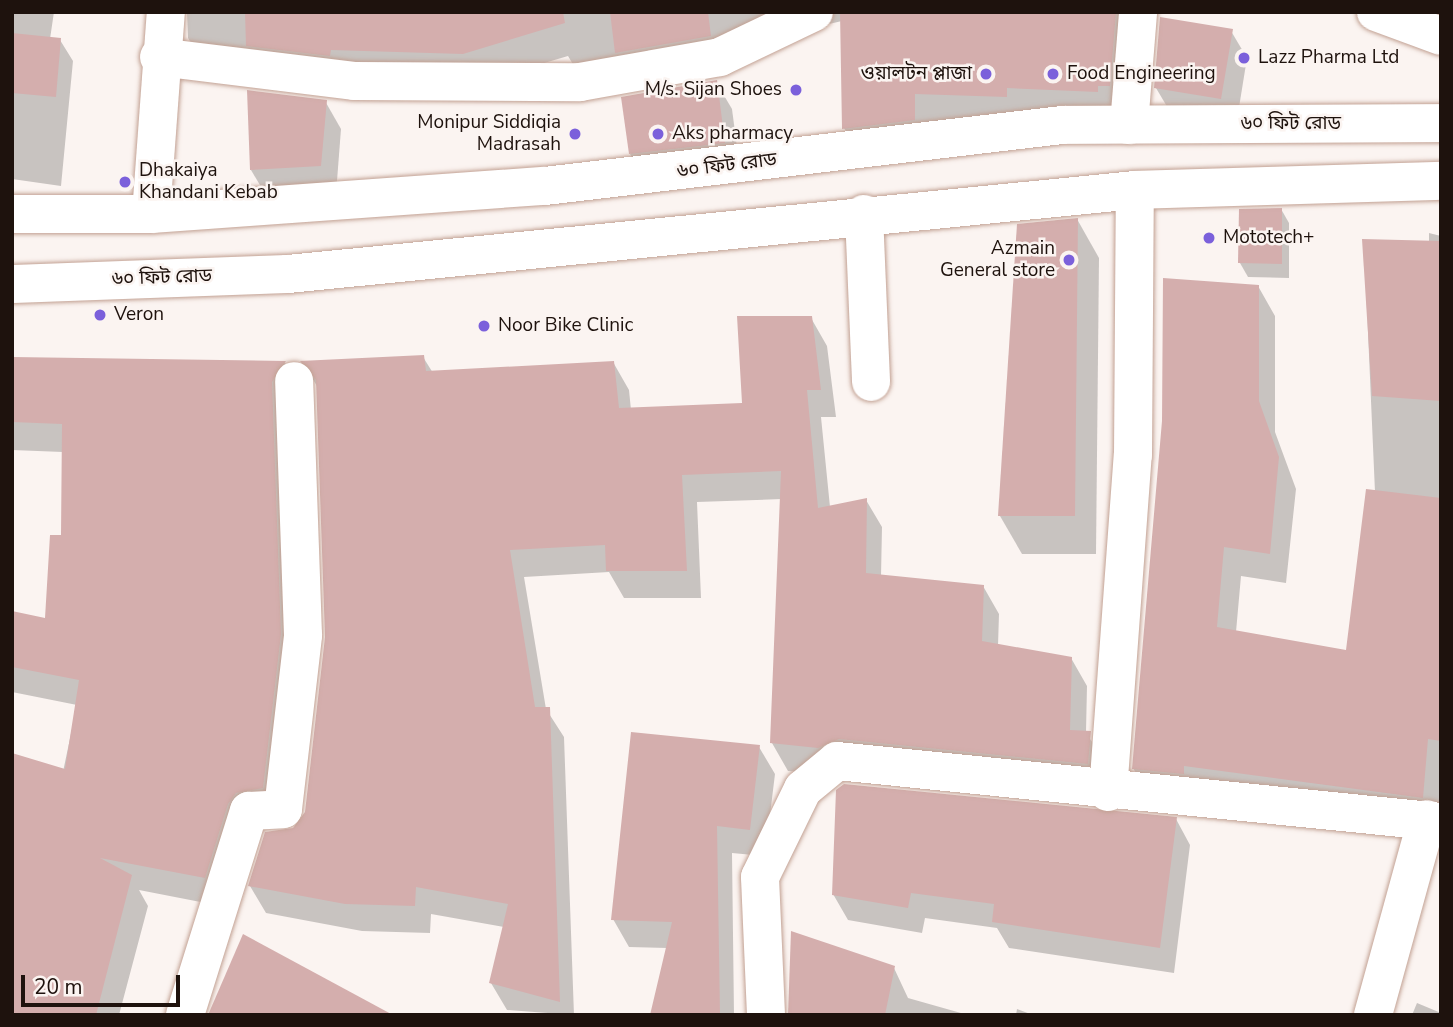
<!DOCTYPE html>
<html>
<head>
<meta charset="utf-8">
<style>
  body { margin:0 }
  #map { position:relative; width:1453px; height:1027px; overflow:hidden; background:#fbf4f1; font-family:"Nunito Sans","Noto Sans Bengali",sans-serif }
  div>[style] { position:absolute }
  .shadow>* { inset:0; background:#0003 }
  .building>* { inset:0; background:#d4aead }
  .roads { filter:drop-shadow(0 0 2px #c2a193) drop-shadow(0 0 2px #c2a193) }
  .street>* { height:38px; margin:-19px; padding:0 19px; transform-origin:19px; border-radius:19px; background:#fff }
  .secondary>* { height:38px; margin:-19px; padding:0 19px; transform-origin:19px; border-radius:19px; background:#fff }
  .dots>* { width:19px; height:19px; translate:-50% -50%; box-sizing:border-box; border:4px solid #fbf4f1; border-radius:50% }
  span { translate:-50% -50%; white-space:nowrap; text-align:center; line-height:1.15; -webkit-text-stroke:5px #fbf4f1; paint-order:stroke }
  .poi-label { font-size:19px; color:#1e120d }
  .left { translate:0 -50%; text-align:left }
  .right { translate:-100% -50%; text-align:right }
  .street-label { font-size:19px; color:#1e120d }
  .frame { position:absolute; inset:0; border:14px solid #1e120d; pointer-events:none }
  .scale { position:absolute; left:21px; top:975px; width:159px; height:32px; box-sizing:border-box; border:4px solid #1e120d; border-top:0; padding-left:9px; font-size:21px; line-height:24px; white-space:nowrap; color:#1e120d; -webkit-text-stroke:5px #fbf4f1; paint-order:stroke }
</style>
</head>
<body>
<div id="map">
  <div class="shadow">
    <div style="clip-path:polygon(12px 12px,54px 12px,50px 39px,60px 40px,73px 61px,61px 186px,12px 179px)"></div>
    <div style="clip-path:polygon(187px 12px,1146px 12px,1126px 115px,861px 157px,844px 128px,842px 21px,583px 81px,568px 56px,480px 82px,205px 67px,188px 38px)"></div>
    <div style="clip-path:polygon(1231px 31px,1247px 58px,1236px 126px,1172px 115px,1156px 88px)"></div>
    <div style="clip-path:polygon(716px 82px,732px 109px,740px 170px,646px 181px,630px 154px)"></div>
    <div style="clip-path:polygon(325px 101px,341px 129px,336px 194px,267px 197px,251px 170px)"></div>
    <div style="clip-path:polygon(1281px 209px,1289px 223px,1289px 278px,1248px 277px,1240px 263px)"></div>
    <div style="clip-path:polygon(1077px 219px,1099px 258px,1096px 554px,1022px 554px,1000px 516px)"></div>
    <div style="clip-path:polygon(1429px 233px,1441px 236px,1441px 812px,1151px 798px,1133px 768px,1258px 286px,1275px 316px,1275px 432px,1296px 489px,1286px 583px,1241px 576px,1236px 632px,1348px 652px,1375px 492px,1364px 241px,1429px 243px)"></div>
    <div style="clip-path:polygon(811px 318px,827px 346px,836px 417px,821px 417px,830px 507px,866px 500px,882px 527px,881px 577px,983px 586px,999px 614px,998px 646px,1071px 658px,1087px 686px,1086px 733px,1105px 761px,1103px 791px,788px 771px,772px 743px,782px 499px,697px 502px,701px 598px,624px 598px,609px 572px,524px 577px,546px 709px,564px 737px,574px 1015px,507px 1010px,491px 983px,504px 927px,431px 914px,430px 933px,362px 931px,266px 913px,250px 886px,306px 813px,326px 638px,318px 388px,303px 362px,423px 357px,433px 373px,613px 362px,629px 390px,631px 410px,744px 404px)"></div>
    <div style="clip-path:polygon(12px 358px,285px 363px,302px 391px,297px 664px,279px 817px,253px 822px,221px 906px,139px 890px,148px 906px,119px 1015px,12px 1015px,77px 705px,12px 692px,12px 613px,46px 620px,63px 537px,63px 452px,12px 450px)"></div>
    <div style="clip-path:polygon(759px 747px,775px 774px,765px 856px,732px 853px,734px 1015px,651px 1015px,667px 948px,629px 947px,613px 919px)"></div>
    <div style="clip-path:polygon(1176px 819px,1190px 845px,1174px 973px,1009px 948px,997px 928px,925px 918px,922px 933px,848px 920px,833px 894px)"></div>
    <div style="clip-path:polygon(894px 968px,908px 998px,968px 1015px,790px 1015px)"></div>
    <div style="clip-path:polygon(1417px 1003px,1441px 1013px,1441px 1015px,1412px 1015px)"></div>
    <div style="clip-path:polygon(1017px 1009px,1033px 1015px,1016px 1015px)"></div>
  </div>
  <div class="building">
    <div style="clip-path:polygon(245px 12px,563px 12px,565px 23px,463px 54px,331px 50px,330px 56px,246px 46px)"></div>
    <div style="clip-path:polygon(610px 12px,708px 12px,711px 36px,615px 53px)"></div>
    <div style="clip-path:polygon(840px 12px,1116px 12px,1110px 86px,1098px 86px,1098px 92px,1007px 88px,1007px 97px,915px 94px,915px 120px,842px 129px)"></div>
    <div style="clip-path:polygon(1160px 17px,1233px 29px,1221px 99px,1154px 88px)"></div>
    <div style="clip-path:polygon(12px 33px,61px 38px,56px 97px,12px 93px)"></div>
    <div style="clip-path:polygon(717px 80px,725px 143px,629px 154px,621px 97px)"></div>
    <div style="clip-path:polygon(247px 90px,327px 100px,321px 166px,250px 170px)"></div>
    <div style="clip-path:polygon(1282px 208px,1282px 264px,1238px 263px,1239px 209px)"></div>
    <div style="clip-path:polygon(1078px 218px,1075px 516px,998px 516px,1017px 224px)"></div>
    <div style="clip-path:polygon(1362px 239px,1441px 241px,1441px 401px,1372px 396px)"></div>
    <div style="clip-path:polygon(1163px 278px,1259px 285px,1259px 401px,1279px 457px,1270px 554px,1224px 547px,1217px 627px,1346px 650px,1366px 489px,1441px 498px,1441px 741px,1428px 739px,1423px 798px,1184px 766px,1184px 774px,1132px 769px,1162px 421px)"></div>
    <div style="clip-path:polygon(737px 316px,812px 316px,821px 390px,807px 390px,818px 508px,867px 498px,866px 573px,984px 585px,982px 641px,1072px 657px,1070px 730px,1091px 731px,1088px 764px,839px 739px,818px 748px,770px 743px,781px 471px,682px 475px,687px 571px,606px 571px,605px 545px,510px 550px,535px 707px,550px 707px,560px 1002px,489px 983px,508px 904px,416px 887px,415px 906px,345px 904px,248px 886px,265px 832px,293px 828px,305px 812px,325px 637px,316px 380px,300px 361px,424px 355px,426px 371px,614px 361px,619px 408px,742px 403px)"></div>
    <div style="clip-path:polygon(12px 357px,286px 361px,272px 382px,281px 634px,263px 788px,236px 793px,228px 804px,205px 878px,100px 858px,132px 875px,96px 1015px,12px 1015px,12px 753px,65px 769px,79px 680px,12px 667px,12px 611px,45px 618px,50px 535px,61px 535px,62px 424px,12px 422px)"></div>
    <div style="clip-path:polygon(631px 732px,760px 745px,750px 830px,717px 826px,720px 1015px,650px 1015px,672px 922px,611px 920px)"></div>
    <div style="clip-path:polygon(844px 784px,1177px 817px,1160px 948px,992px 922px,994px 904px,911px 893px,908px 908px,832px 895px,836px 790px)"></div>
    <div style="clip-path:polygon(791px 931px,895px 966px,885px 1015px,788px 1015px)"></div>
    <div style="clip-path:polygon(243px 934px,393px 1015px,208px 1015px)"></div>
  </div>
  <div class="roads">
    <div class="street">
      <div style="left:1376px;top:12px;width:69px;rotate:20.3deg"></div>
      <div style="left:159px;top:57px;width:196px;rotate:7deg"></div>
      <div style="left:354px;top:81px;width:226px;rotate:0.3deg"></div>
      <div style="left:580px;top:82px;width:142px;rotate:-10.1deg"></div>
      <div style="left:720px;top:57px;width:104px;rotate:-25.6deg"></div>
      <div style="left:1129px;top:125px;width:113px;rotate:-85.4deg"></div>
      <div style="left:151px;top:214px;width:203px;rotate:-85.8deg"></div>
      <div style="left:864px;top:214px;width:168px;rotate:87.6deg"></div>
      <div style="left:1108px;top:792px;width:338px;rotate:-85.8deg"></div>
      <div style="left:1133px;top:455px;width:265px;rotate:-89.6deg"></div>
      <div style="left:185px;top:1015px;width:214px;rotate:-72.6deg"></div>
      <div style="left:249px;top:811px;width:34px;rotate:-3deg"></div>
      <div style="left:283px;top:809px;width:175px;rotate:-83.4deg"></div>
      <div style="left:303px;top:635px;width:254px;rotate:-92deg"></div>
      <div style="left:766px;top:1015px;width:138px;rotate:-92.5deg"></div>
      <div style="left:760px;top:877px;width:98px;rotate:-64deg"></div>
      <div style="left:803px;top:789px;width:44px;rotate:-39.5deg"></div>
      <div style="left:837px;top:761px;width:607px;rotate:5.77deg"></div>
      <div style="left:1373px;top:1015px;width:203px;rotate:-74.6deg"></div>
    </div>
    <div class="secondary">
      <div style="left:12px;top:214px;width:139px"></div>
      <div style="left:151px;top:214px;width:395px;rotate:-4.1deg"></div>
      <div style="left:545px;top:186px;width:521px;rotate:-6.73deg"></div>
      <div style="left:1062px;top:125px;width:379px;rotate:-0.3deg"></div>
      <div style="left:12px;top:284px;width:276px;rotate:-2.1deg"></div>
      <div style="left:288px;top:274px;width:851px;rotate:-5.66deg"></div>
      <div style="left:1135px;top:190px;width:306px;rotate:-1.7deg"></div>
    </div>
  </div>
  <div class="dots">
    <div style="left:1244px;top:58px;background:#7b60db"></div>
    <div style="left:986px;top:74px;background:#7b60db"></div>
    <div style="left:1053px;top:74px;background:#7b60db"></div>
    <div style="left:796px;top:90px;background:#7b60db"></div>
    <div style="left:575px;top:134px;background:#7b60db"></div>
    <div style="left:658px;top:134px;background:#7b60db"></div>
    <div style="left:125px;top:182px;background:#7b60db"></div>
    <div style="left:1209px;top:238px;background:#7b60db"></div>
    <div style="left:1069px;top:260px;background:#7b60db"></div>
    <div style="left:100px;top:315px;background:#7b60db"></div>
    <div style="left:484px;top:326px;background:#7b60db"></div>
  </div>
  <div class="poi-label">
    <span class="left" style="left:1258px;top:58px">Lazz Pharma Ltd</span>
    <span class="right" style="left:972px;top:74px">ওয়ালটন প্লাজা</span>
    <span class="left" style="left:1067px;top:74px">Food Engineering</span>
    <span class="right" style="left:782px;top:90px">M/s. Sijan Shoes</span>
    <span class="right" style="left:561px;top:134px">Monipur Siddiqia<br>Madrasah</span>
    <span class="left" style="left:672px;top:134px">Aks pharmacy</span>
    <span class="left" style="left:139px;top:182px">Dhakaiya<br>Khandani Kebab</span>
    <span class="left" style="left:1223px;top:238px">Mototech+</span>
    <span class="right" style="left:1055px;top:260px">Azmain<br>General store</span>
    <span class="left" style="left:114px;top:315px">Veron</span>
    <span class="left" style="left:498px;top:326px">Noor Bike Clinic</span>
  </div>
  <div class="street-label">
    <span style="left:1291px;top:124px">৬০ ফিট রোড</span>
    <span style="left:727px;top:166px;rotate:-7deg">৬০ ফিট রোড</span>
    <span style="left:162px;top:278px;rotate:-2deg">৬০ ফিট রোড</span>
  </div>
  <div class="frame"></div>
  <div class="scale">20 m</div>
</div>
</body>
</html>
